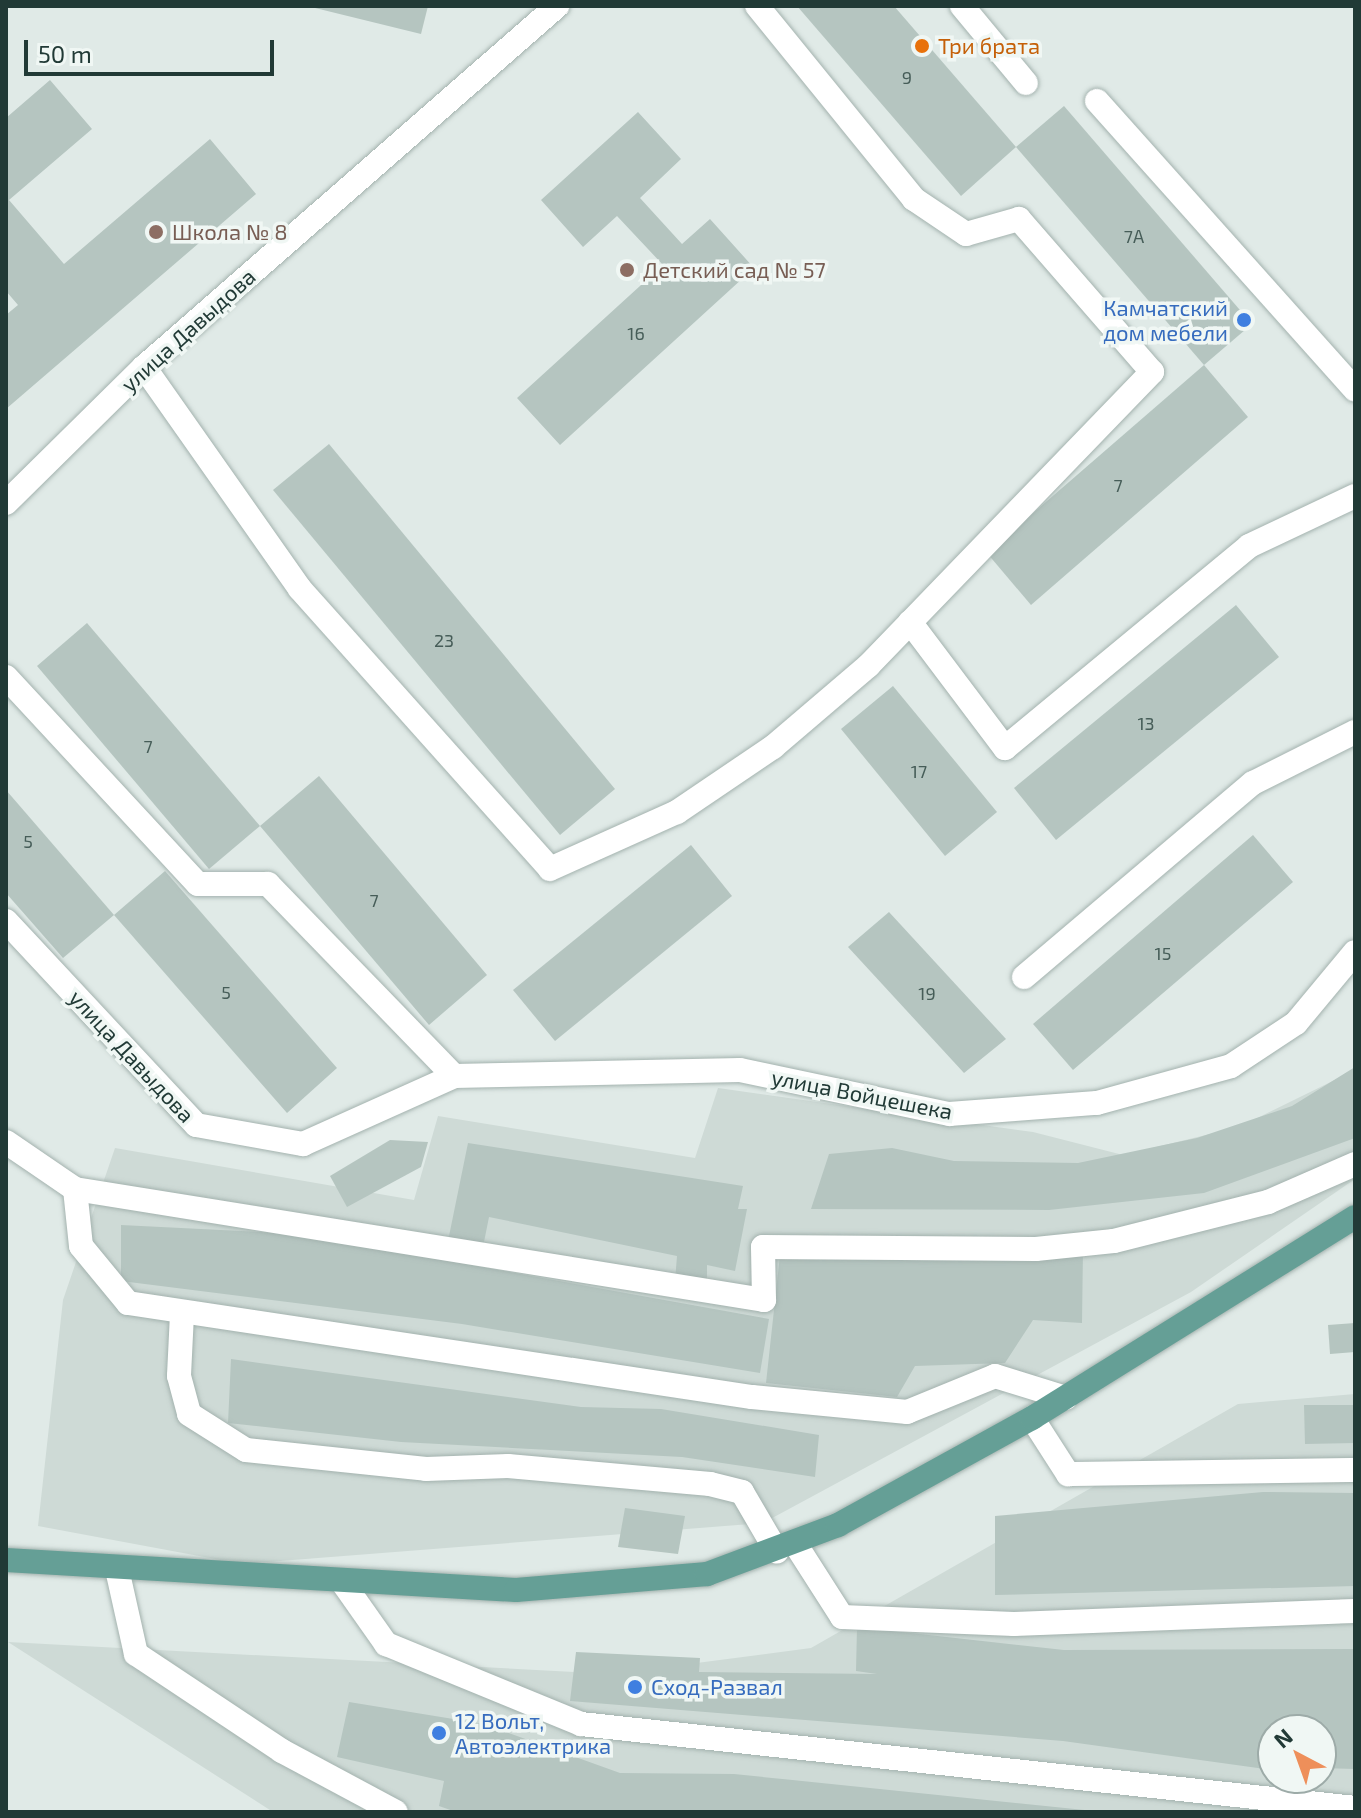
<!DOCTYPE html>
<html>
<head>
<meta charset="utf-8">
<style>
  body { margin:0 }
  #map { position:relative; width:1361px; height:1818px; overflow:hidden; background:#e0eae7; font-family:"Exo 2",sans-serif }
  div>[style] { position:absolute }
  .built>* { inset:0; background:#cedad6 }
  .building>* { inset:0; background:#b5c5c0 }
  .roads { filter:drop-shadow(0 0 2px #a3b2ae) drop-shadow(0 0 2px #a3b2ae) }
  .minor>* { height:24px; margin:-12px; padding:0 12px; transform-origin:12px; border-radius:12px; background:#fff }
  .major>* { height:24px; margin:-12px; padding:0 12px; transform-origin:12px; border-radius:12px; background:#659f96 }
  .dots>* { width:22px; height:22px; translate:-50% -50%; box-sizing:border-box; border:4px solid #f0f7f4; border-radius:50% }
  span { translate:-50% -50%; white-space:nowrap; text-align:center; line-height:1.15; -webkit-text-stroke:7px #f0f7f4; paint-order:stroke }
  .number-label { font-size:18px; color:#465d58 }
  .number-label span { -webkit-text-stroke-width:0 }
  .food-label { font-size:22px; color:#c56008 }
  .left { translate:0 -50%; text-align:left }
  .education-label { font-size:22px; color:#785e54 }
  .shop-label { font-size:22px; color:#366cbe }
  .right { translate:-100% -50%; text-align:right }
  .street-label { font-size:22px; color:#213a36 }
  .frame { position:absolute; inset:0; border:8px solid #213a36; pointer-events:none }
  .north { position:absolute; left:1257px; top:1714px; width:80px; height:80px; box-sizing:border-box; background:#f0f7f4; border:2px solid #9daba8; border-radius:50%; rotate:319deg; font-size:22px; font-weight:700; line-height:32px; text-align:center; color:#213a36 }
  .north::after { content:''; display:block; margin:auto; width:28px; height:36px; background:#ee8f5a; clip-path:polygon(50% 0,100% 100%,50% 72%,0 100%) }
  .scale { position:absolute; left:24px; top:40px; width:250px; height:36px; box-sizing:border-box; border:4px solid #213a36; border-top:0; padding-left:10px; font-size:24px; line-height:28px; white-space:nowrap; color:#213a36; -webkit-text-stroke:6px #f0f7f4; paint-order:stroke }
</style>
</head>
<body>
<div id="map">
  <div class="built">
    <div style="clip-path:polygon(1355px 1070px,1355px 1179px,1191px 1292px,763px 1523px,242px 1564px,38px 1526px,63px 1300px,115px 1148px,414px 1200px,438px 1116px,695px 1158px,718px 1088px,1033px 1132px,1123px 1155px,1239px 1127px)"></div>
    <div style="clip-path:polygon(evenodd,1355px 1394px,1355px 1812px,273px 1812px,8px 1642px,612px 1674px,811px 1648px,1238px 1404px,1355px 1394px,1273px 1730px,1321px 1730px,1321px 1778px,1273px 1778px,1273px 1730px)"></div>
  </div>
  <div class="building">
    <div style="clip-path:polygon(307px 6px,428px 6px,421px 34px)"></div>
    <div style="clip-path:polygon(797px 6px,894px 6px,1016px 147px,961px 196px)"></div>
    <div style="clip-path:polygon(50px 80px,92px 129px,9px 200px,64px 264px,210px 139px,256px 194px,6px 409px,6px 315px,18px 305px,6px 291px,6px 118px)"></div>
    <div style="clip-path:polygon(1064px 106px,1252px 324px,1204px 365px,1016px 147px)"></div>
    <div style="clip-path:polygon(638px 112px,681px 159px,640px 198px,682px 244px,710px 219px,754px 268px,560px 445px,517px 398px,663px 265px,617px 216px,583px 247px,541px 200px)"></div>
    <div style="clip-path:polygon(1204px 365px,1248px 417px,1031px 605px,987px 553px)"></div>
    <div style="clip-path:polygon(329px 444px,615px 789px,560px 835px,273px 490px)"></div>
    <div style="clip-path:polygon(1236px 605px,1279px 657px,1056px 840px,1014px 788px)"></div>
    <div style="clip-path:polygon(87px 623px,260px 826px,209px 869px,37px 666px)"></div>
    <div style="clip-path:polygon(893px 686px,997px 812px,945px 856px,841px 729px)"></div>
    <div style="clip-path:polygon(319px 776px,487px 975px,429px 1025px,260px 826px)"></div>
    <div style="clip-path:polygon(6px 790px,114px 915px,63px 958px,6px 893px)"></div>
    <div style="clip-path:polygon(1253px 835px,1293px 882px,1073px 1070px,1033px 1024px)"></div>
    <div style="clip-path:polygon(691px 845px,732px 896px,555px 1041px,513px 990px)"></div>
    <div style="clip-path:polygon(165px 871px,337px 1068px,287px 1113px,114px 915px)"></div>
    <div style="clip-path:polygon(889px 912px,1006px 1039px,964px 1073px,848px 947px)"></div>
    <div style="clip-path:polygon(1355px 1067px,1355px 1138px,1204px 1193px,1049px 1210px,811px 1209px,829px 1154px,892px 1148px,954px 1161px,1078px 1163px,1197px 1138px,1292px 1106px)"></div>
    <div style="clip-path:polygon(390px 1140px,428px 1142px,421px 1167px,347px 1207px,330px 1176px)"></div>
    <div style="clip-path:polygon(468px 1143px,743px 1186px,738px 1209px,747px 1209px,735px 1271px,707px 1265px,707px 1285px,675px 1281px,677px 1256px,489px 1217px,483px 1247px,448px 1241px)"></div>
    <div style="clip-path:polygon(121px 1225px,300px 1234px,769px 1319px,760px 1373px,462px 1324px,121px 1281px)"></div>
    <div style="clip-path:polygon(1083px 1249px,1082px 1323px,1033px 1320px,1005px 1363px,915px 1366px,897px 1397px,766px 1383px,780px 1255px)"></div>
    <div style="clip-path:polygon(1355px 1323px,1355px 1352px,1330px 1354px,1328px 1325px)"></div>
    <div style="clip-path:polygon(231px 1359px,581px 1407px,661px 1409px,819px 1435px,815px 1477px,682px 1457px,401px 1442px,228px 1423px)"></div>
    <div style="clip-path:polygon(1304px 1405px,1355px 1405px,1355px 1443px,1305px 1444px)"></div>
    <div style="clip-path:polygon(1263px 1492px,1355px 1493px,1355px 1586px,995px 1595px,995px 1516px)"></div>
    <div style="clip-path:polygon(625px 1508px,685px 1516px,678px 1554px,618px 1547px)"></div>
    <div style="clip-path:polygon(857px 1627px,1064px 1650px,1355px 1649px,1355px 1769px,1321px 1768px,1321px 1730px,1273px 1730px,1273px 1769px,1265px 1769px,1063px 1741px,570px 1701px,576px 1652px,700px 1658px,699px 1672px,877px 1674px,856px 1671px)"></div>
    <div style="clip-path:polygon(349px 1702px,484px 1724px,620px 1773px,734px 1774px,1104px 1812px,456px 1812px,439px 1806px,444px 1781px,337px 1757px)"></div>
  </div>
  <div class="roads">
    <div class="minor">
      <div style="left:962px;top:6px;width:100px;rotate:50.3deg"></div>
      <div style="left:1097px;top:101px;width:387px;rotate:48.2deg"></div>
      <div style="left:144px;top:367px;width:271px;rotate:54.9deg"></div>
      <div style="left:300px;top:589px;width:375px;rotate:48.2deg"></div>
      <div style="left:550px;top:869px;width:139px;rotate:-24.2deg"></div>
      <div style="left:677px;top:812px;width:116px;rotate:-34.1deg"></div>
      <div style="left:773px;top:747px;width:125px;rotate:-40.5deg"></div>
      <div style="left:868px;top:666px;width:409px;rotate:-46deg"></div>
      <div style="left:1152px;top:372px;width:203px;rotate:-131deg"></div>
      <div style="left:1019px;top:219px;width:55px;rotate:164.2deg"></div>
      <div style="left:966px;top:234px;width:63px;rotate:-146.1deg"></div>
      <div style="left:914px;top:199px;width:249px;rotate:-129.1deg"></div>
      <div style="left:6px;top:503px;width:194px;rotate:-44.6deg"></div>
      <div style="left:144px;top:367px;width:549px;rotate:-41.16deg"></div>
      <div style="left:910px;top:622px;width:158px;rotate:53deg"></div>
      <div style="left:1005px;top:748px;width:317px;rotate:-39.6deg"></div>
      <div style="left:1249px;top:546px;width:117px;rotate:-25.3deg"></div>
      <div style="left:6px;top:677px;width:282px;rotate:47.2deg"></div>
      <div style="left:198px;top:884px;width:70px"></div>
      <div style="left:268px;top:884px;width:267px;rotate:45.9deg"></div>
      <div style="left:6px;top:921px;width:279px;rotate:47deg"></div>
      <div style="left:196px;top:1125px;width:109px;rotate:10.1deg"></div>
      <div style="left:303px;top:1144px;width:166px;rotate:-24.2deg"></div>
      <div style="left:454px;top:1076px;width:286px;rotate:-1.2deg"></div>
      <div style="left:740px;top:1070px;width:214px;rotate:11.9deg"></div>
      <div style="left:949px;top:1114px;width:148px;rotate:-4.3deg"></div>
      <div style="left:1097px;top:1103px;width:139px;rotate:-15.4deg"></div>
      <div style="left:1231px;top:1066px;width:78px;rotate:-33.5deg"></div>
      <div style="left:1296px;top:1023px;width:92px;rotate:-50.3deg"></div>
      <div style="left:1024px;top:977px;width:300px;rotate:-40.3deg"></div>
      <div style="left:1253px;top:783px;width:114px;rotate:-26.6deg"></div>
      <div style="left:6px;top:1142px;width:83px;rotate:34.3deg"></div>
      <div style="left:75px;top:1189px;width:698px;rotate:9.15deg"></div>
      <div style="left:764px;top:1300px;width:53px;rotate:-91.1deg"></div>
      <div style="left:763px;top:1247px;width:273px;rotate:0.4deg"></div>
      <div style="left:1036px;top:1249px;width:78px;rotate:-5.9deg"></div>
      <div style="left:1114px;top:1241px;width:159px;rotate:-14.2deg"></div>
      <div style="left:1268px;top:1202px;width:95px;rotate:-23.6deg"></div>
      <div style="left:75px;top:1189px;width:57px;rotate:84deg"></div>
      <div style="left:81px;top:1246px;width:74px;rotate:50.5deg"></div>
      <div style="left:128px;top:1303px;width:631px;rotate:8.57deg"></div>
      <div style="left:752px;top:1397px;width:156px;rotate:5.5deg"></div>
      <div style="left:907px;top:1412px;width:95px;rotate:-22.2deg"></div>
      <div style="left:995px;top:1376px;width:74px;rotate:17.2deg"></div>
      <div style="left:182px;top:1314px;width:62px;rotate:92.8deg"></div>
      <div style="left:179px;top:1376px;width:39px;rotate:75deg"></div>
      <div style="left:189px;top:1414px;width:67px;rotate:32.3deg"></div>
      <div style="left:246px;top:1450px;width:181px;rotate:6deg"></div>
      <div style="left:426px;top:1469px;width:82px;rotate:-2.1deg"></div>
      <div style="left:508px;top:1466px;width:203px;rotate:5.1deg"></div>
      <div style="left:710px;top:1484px;width:33px;rotate:14deg"></div>
      <div style="left:742px;top:1492px;width:69px;rotate:59.7deg"></div>
      <div style="left:1032px;top:1418px;width:67px;rotate:57.3deg"></div>
      <div style="left:1068px;top:1474px;width:287px;rotate:-0.8deg"></div>
      <div style="left:796px;top:1545px;width:85px;rotate:57.4deg"></div>
      <div style="left:842px;top:1617px;width:172px;rotate:2.3deg"></div>
      <div style="left:1014px;top:1624px;width:341px;rotate:-2.2deg"></div>
      <div style="left:117px;top:1569px;width:87px;rotate:77.4deg"></div>
      <div style="left:136px;top:1654px;width:175px;rotate:33.6deg"></div>
      <div style="left:282px;top:1751px;width:129px;rotate:28.2deg"></div>
      <div style="left:343px;top:1583px;width:75px;rotate:54.8deg"></div>
      <div style="left:386px;top:1644px;width:211px;rotate:22.3deg"></div>
      <div style="left:581px;top:1724px;width:779px;rotate:6.19deg"></div>
    </div>
    <div class="major">
      <div style="left:6px;top:1560px;width:511px;rotate:3.37deg"></div>
      <div style="left:516px;top:1590px;width:192px;rotate:-4.8deg"></div>
      <div style="left:707px;top:1574px;width:140px;rotate:-20.5deg"></div>
      <div style="left:838px;top:1525px;width:222px;rotate:-28.9deg"></div>
      <div style="left:1032px;top:1418px;width:380px;rotate:-31.9deg"></div>
    </div>
  </div>
  <div class="dots">
    <div style="left:922px;top:46px;background:#e8710a"></div>
    <div style="left:156px;top:232px;background:#8d6e63"></div>
    <div style="left:627px;top:270px;background:#8d6e63"></div>
    <div style="left:1244px;top:320px;background:#3f7fe0"></div>
    <div style="left:635px;top:1687px;background:#3f7fe0"></div>
    <div style="left:439px;top:1733px;background:#3f7fe0"></div>
  </div>
  <div class="number-label">
    <span style="left:907px;top:77px">9</span>
    <span style="left:1134px;top:236px">7А</span>
    <span style="left:636px;top:333px">16</span>
    <span style="left:1118px;top:485px">7</span>
    <span style="left:444px;top:640px">23</span>
    <span style="left:1146px;top:723px">13</span>
    <span style="left:148px;top:746px">7</span>
    <span style="left:919px;top:771px">17</span>
    <span style="left:28px;top:841px">5</span>
    <span style="left:374px;top:900px">7</span>
    <span style="left:1163px;top:953px">15</span>
    <span style="left:226px;top:992px">5</span>
    <span style="left:927px;top:993px">19</span>
  </div>
  <div class="food-label">
    <span class="left" style="left:938px;top:46px">Три брата</span>
  </div>
  <div class="education-label">
    <span class="left" style="left:172px;top:232px">Школа № 8</span>
    <span class="left" style="left:643px;top:270px">Детский сад № 57</span>
  </div>
  <div class="shop-label">
    <span class="right" style="left:1228px;top:320px">Камчатский<br>дом мебели</span>
    <span class="left" style="left:651px;top:1687px">Сход-Развал</span>
    <span class="left" style="left:455px;top:1733px">12 Вольт,<br>Автоэлектрика</span>
  </div>
  <div class="street-label">
    <span style="left:188px;top:330px;rotate:-42deg">улица Давыдова</span>
    <span style="left:132px;top:1056px;rotate:47deg">улица Давыдова</span>
    <span style="left:862px;top:1094px;rotate:11deg">улица Войцешека</span>
  </div>
  <div class="frame"></div>
  <div class="north">N</div>
  <div class="scale">50 m</div>
</div>
</body>
</html>
